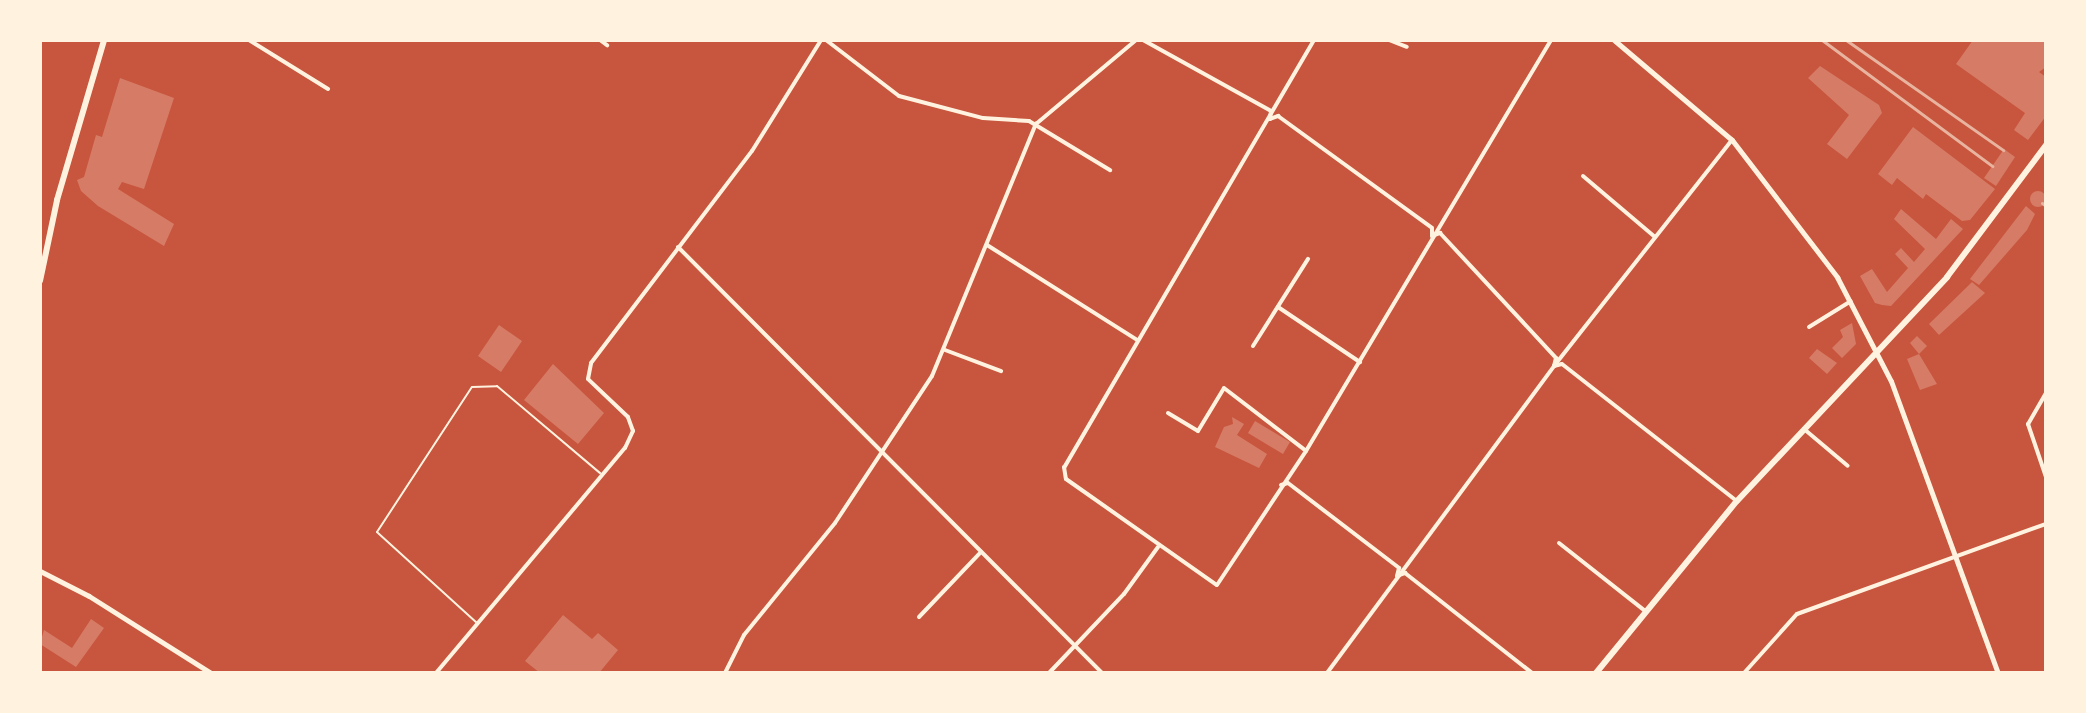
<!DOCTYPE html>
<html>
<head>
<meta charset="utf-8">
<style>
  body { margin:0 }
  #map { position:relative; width:2086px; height:713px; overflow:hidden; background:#c8553d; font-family:"Varela Round",sans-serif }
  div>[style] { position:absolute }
  .building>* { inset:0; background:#d67c66 }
  .round { border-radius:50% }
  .service>* { height:2px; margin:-1px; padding:0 1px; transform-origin:1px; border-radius:1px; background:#fff3e0 }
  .minor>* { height:4px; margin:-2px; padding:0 2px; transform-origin:2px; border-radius:2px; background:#fff3e0 }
  .tertiary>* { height:5px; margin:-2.5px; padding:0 2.5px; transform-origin:2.5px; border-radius:2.5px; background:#fff3e0 }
  .primary>* { height:6px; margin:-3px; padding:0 3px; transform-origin:3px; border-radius:3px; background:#fff3e0 }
  .rail>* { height:3px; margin:-1.5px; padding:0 1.5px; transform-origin:1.5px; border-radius:1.5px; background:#e9b49f }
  span { translate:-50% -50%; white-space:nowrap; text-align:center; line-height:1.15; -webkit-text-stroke:7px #fff3e0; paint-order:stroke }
  .frame { position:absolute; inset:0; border:42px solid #fff3e0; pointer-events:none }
</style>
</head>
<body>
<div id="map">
  <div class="building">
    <div style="clip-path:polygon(1973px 40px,2046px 40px,2046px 67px,2039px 72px,2046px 77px,2046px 116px,2028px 140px,2014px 130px,2025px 113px,1956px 64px)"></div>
    <div style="clip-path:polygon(1820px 66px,1879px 105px,1882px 113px,1847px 159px,1827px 144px,1849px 115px,1808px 78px)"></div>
    <div style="clip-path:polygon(120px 78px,174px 98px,144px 189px,122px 182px,118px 189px,174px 224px,164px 246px,98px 206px,81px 191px,77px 180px,84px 177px,96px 135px,102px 137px)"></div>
    <div style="clip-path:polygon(1913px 127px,1995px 189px,1970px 220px,1962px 221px,1926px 194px,1923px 199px,1897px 178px,1892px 185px,1878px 174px)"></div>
    <div style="clip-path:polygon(2004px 149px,2015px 157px,1996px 186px,1984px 178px)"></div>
    <div class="round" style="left:2030px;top:191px;width:16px;height:16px"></div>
    <div style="clip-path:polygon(2026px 206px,2035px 214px,2027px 230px,1979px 285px,1970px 279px)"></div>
    <div style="clip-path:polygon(1901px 209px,1936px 239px,1951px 219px,1963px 229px,1891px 306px,1882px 305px,1875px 303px,1860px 276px,1872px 269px,1887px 292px,1908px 268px,1895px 254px,1901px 248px,1914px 262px,1925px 249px,1894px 219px)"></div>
    <div style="clip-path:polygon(1972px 282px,1985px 293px,1939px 335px,1929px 324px)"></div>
    <div style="clip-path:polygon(1852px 323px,1856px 344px,1842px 358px,1832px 348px,1843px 337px,1840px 330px)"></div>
    <div style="clip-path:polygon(499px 325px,522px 341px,501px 372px,478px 356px)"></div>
    <div style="clip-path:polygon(1917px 336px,1927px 346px,1919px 354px,1910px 343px)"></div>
    <div style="clip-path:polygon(1817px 349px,1837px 363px,1827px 374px,1809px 358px)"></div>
    <div style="clip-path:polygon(1919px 354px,1937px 384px,1920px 390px,1907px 359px)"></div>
    <div style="clip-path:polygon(553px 364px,604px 413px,578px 444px,524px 400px)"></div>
    <div style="clip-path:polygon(1232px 417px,1244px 424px,1237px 435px,1267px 454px,1259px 468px,1215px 447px,1224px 427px,1233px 424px)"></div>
    <div style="clip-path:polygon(1255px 421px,1290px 442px,1283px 454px,1248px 433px)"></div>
    <div style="clip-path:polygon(563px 615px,592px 639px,598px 633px,618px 650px,599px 673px,540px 673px,525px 661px)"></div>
    <div style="clip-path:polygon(91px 619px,104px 628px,76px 667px,40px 644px,44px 630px,72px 648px)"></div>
  </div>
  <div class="service">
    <div style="left:477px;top:623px;width:135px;rotate:-137.7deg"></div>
    <div style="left:377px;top:532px;width:173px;rotate:-56.8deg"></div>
    <div style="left:472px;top:387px;width:25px;rotate:-2deg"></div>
    <div style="left:497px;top:386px;width:135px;rotate:40.2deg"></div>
  </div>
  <div class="minor">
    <div style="left:249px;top:40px;width:93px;rotate:31.8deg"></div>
    <div style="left:600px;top:40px;width:9px;rotate:36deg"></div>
    <div style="left:826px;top:40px;width:92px;rotate:37.5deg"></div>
    <div style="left:899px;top:96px;width:87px;rotate:14.7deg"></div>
    <div style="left:983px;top:118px;width:46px;rotate:3.7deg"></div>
    <div style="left:1029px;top:121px;width:95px;rotate:31.2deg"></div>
    <div style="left:1143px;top:40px;width:146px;rotate:29deg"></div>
    <div style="left:1271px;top:111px;width:8px;rotate:97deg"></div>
    <div style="left:1270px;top:119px;width:9px;rotate:-21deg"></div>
    <div style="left:1278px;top:116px;width:190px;rotate:36deg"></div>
    <div style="left:1432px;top:228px;width:8px;rotate:90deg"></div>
    <div style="left:1432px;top:236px;width:9px;rotate:-21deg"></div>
    <div style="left:1440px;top:233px;width:171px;rotate:47.1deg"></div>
    <div style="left:1556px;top:358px;width:8px;rotate:104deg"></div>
    <div style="left:1554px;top:366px;width:8px;rotate:-14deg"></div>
    <div style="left:1562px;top:364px;width:222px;rotate:38.1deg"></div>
    <div style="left:1314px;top:40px;width:495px;rotate:120.3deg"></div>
    <div style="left:1064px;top:467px;width:12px;rotate:81deg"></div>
    <div style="left:1066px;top:479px;width:184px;rotate:35.1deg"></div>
    <div style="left:1217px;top:585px;width:161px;rotate:-56.4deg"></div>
    <div style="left:1306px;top:451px;width:478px;rotate:-59.2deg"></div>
    <div style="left:1389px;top:40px;width:19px;rotate:21deg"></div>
    <div style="left:1583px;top:176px;width:94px;rotate:40.3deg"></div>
    <div style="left:987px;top:245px;width:178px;rotate:32.3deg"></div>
    <div style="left:678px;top:247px;width:601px;rotate:45.13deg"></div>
    <div style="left:1278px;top:307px;width:99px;rotate:33.9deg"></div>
    <div style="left:1809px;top:327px;width:49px;rotate:-31.8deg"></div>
    <div style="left:1253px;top:346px;width:103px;rotate:-57.7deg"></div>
    <div style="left:945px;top:350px;width:60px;rotate:20.6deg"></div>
    <div style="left:2046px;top:393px;width:36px;rotate:120deg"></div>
    <div style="left:2028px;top:424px;width:56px;rotate:71.2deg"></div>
    <div style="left:1168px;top:413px;width:35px;rotate:31deg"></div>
    <div style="left:1198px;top:431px;width:50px;rotate:-58.8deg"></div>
    <div style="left:1224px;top:388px;width:103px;rotate:37.5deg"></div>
    <div style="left:1804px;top:429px;width:57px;rotate:40.1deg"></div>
    <div style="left:1281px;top:485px;width:7px;rotate:-16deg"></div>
    <div style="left:1288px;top:483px;width:140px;rotate:37.4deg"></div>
    <div style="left:1399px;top:568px;width:8px;rotate:104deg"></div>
    <div style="left:1397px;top:576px;width:9px;rotate:-21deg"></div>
    <div style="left:1405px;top:573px;width:162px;rotate:38.2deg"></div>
    <div style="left:1559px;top:543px;width:110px;rotate:38.3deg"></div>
    <div style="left:919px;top:617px;width:90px;rotate:-46.4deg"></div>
    <div style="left:436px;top:673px;width:294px;rotate:-50deg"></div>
    <div style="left:625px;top:448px;width:19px;rotate:-65deg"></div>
    <div style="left:633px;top:431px;width:15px;rotate:-110deg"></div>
    <div style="left:628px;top:417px;width:55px;rotate:-136.5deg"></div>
    <div style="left:588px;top:379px;width:16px;rotate:-79deg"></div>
    <div style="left:591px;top:363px;width:266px;rotate:-52.8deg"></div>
    <div style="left:752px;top:151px;width:131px;rotate:-58.1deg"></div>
    <div style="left:725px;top:673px;width:42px;rotate:-63.4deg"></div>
    <div style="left:744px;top:635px;width:144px;rotate:-50.9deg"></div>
    <div style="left:835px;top:523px;width:176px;rotate:-56.6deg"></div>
    <div style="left:932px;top:376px;width:273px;rotate:-67.6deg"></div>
    <div style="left:1036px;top:124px;width:131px;rotate:-40deg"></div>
    <div style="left:1049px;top:673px;width:109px;rotate:-46.5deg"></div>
    <div style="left:1124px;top:594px;width:58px;rotate:-54.1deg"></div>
    <div style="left:1327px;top:673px;width:382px;rotate:-53.5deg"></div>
    <div style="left:1554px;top:366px;width:288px;rotate:-51.8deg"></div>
    <div style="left:1744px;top:673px;width:79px;rotate:-48.1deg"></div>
    <div style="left:1797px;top:614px;width:265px;rotate:-19.9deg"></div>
  </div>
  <div class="tertiary">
    <div style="left:1614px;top:40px;width:155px;rotate:40.3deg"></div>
    <div style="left:1732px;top:140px;width:173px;rotate:52.5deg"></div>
    <div style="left:1837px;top:277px;width:117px;rotate:62.6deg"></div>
    <div style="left:1891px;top:381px;width:311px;rotate:69.9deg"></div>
    <div style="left:40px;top:571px;width:55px;rotate:27deg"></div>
    <div style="left:89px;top:596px;width:144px;rotate:32.3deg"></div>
  </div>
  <div class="primary">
    <div style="left:40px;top:281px;width:83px;rotate:-78.1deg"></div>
    <div style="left:57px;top:200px;width:167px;rotate:-73.6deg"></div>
    <div style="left:1596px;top:673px;width:222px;rotate:-50.7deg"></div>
    <div style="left:1737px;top:501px;width:307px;rotate:-46.8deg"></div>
    <div style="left:1947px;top:277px;width:165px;rotate:-53.1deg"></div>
  </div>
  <div class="rail">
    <div style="left:1822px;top:40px;width:212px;rotate:36.5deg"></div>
    <div style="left:1846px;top:40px;width:192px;rotate:35deg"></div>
    <div style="left:2042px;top:203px;width:5px;rotate:37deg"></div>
  </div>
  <div class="frame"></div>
</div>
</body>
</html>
